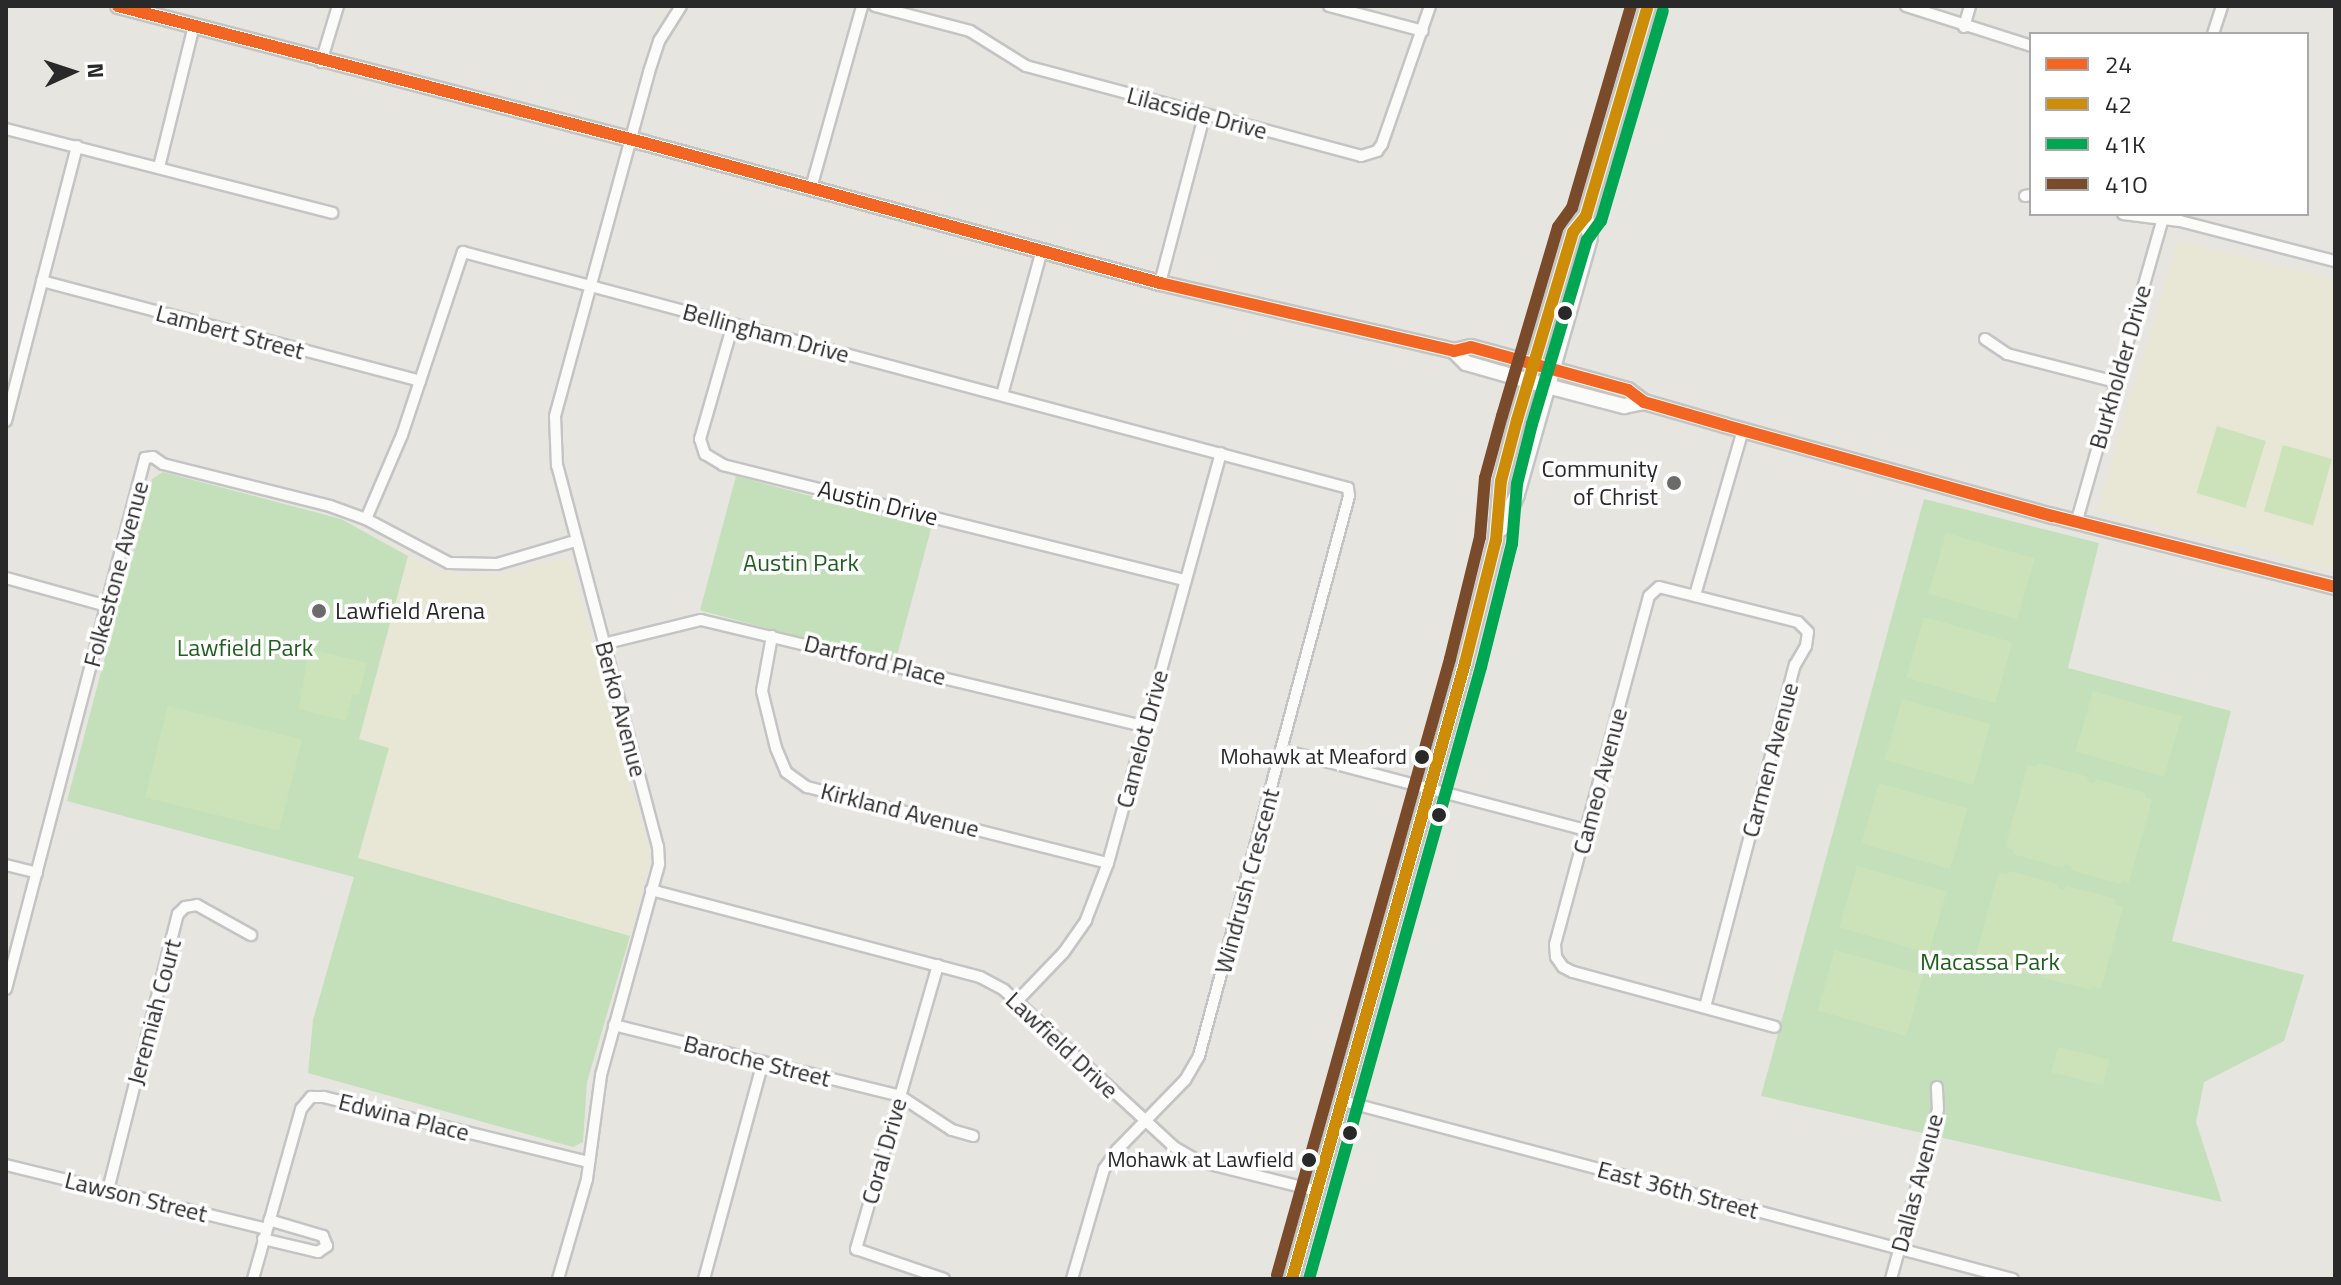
<!DOCTYPE html>
<html>
<head>
<meta charset="utf-8">
<style>
  body { margin:0 }
  #map { position:relative; width:2341px; height:1285px; overflow:hidden; background:#e6e5e0; font-family:"Titillium Web",sans-serif }
  div>[style] { position:absolute }
  [style*='--x'] { left:calc(var(--x)*1px); top:calc(var(--y)*1px); width:calc(var(--w)*1px); rotate:calc(var(--a)*1deg) }
  .education>* { inset:0; background:#e8e6d5 }
  .green>* { inset:0; background:#c3e0bb; transform-origin:0 0 }
  .pitch>* { inset:0; background:#cce3b9; transform-origin:0 0 }
  .roads { filter:drop-shadow(2px 0 #c4c4c4) drop-shadow(-2px 0 #c4c4c4) drop-shadow(0 2px #c4c4c4) drop-shadow(0 -2px #c4c4c4) }
  .minor>* { height:10px; margin:-5px; padding:0 5px; transform-origin:5px; border-radius:5px; background:#fbfbfa }
  .secondary>* { height:14px; margin:-7px; padding:0 7px; transform-origin:7px; border-radius:7px; background:#fbfbfa }
  .bus-1>* { height:12px; margin:-6px; padding:0 6px; transform-origin:6px; border-radius:6px; background:#f26522 }
  .bus-2>* { height:12px; margin:-6px; padding:0 6px; transform-origin:6px; border-radius:6px; background:#ce8d08 }
  .bus-3>* { height:12px; margin:-6px; padding:0 6px; transform-origin:6px; border-radius:6px; background:#00a651 }
  .bus-4>* { height:12px; margin:-6px; padding:0 6px; transform-origin:6px; border-radius:6px; background:#7a4b2a }
  .dots>* { width:22px; height:22px; translate:-50% -50%; box-sizing:border-box; border:4px solid #fff; border-radius:50% }
  span { translate:-50% -50%; white-space:nowrap; text-align:center; line-height:1.15; -webkit-text-stroke:7px #fff; paint-order:stroke }
  .bus-label { font-size:22px; color:#292929 }
  .right { translate:-100% -50%; text-align:right }
  .street-label { font-size:24px; color:#292929 }
  .poi-label { font-size:24px; color:#292929 }
  .left { translate:0 -50%; text-align:left }
  .park-label { font-size:24px; color:#215f20 }
  .frame { position:absolute; inset:0; border:8px solid #292929; pointer-events:none }
  .legend { position:absolute; left:2029px; top:32px; width:280px; height:184px; box-sizing:border-box; background:#fff; border:2px solid #a9a9a9; margin:0; padding:10px 14px; list-style:none; font-size:24px; color:#292929 }
  .legend li { display:flex; align-items:center; gap:16px; height:40px }
  .legend b { width:40px; border:2px solid #a9a9a9 }
  .north { position:absolute; left:32px; top:32px; width:80px; height:80px; -webkit-text-stroke:6px #fff; paint-order:stroke; rotate:87deg; font-size:22px; font-weight:700; line-height:32px; text-align:center; color:#292929 }
  .north::after { content:''; display:block; margin:auto; width:28px; height:36px; background:#292929; clip-path:polygon(50% 0,100% 100%,50% 72%,0 100%) }
</style>
</head>
<body>
<div id="map">
  <div class="education">
    <div style="clip-path:polygon(2178px 240px,2335px 281px,2335px 570px,2097px 511px)"></div>
    <div style="clip-path:polygon(408px 556px,426px 566px,463px 576px,502px 574px,561px 559px,571px 563px,651px 857px,630px 936px,358px 858px,389px 748px,359px 739px)"></div>
  </div>
  <div class="green">
    <div style="clip-path:polygon(163px 472px,341px 519px,408px 556px,359px 739px,389px 748px,358px 858px,630px 936px,587px 1082px,583px 1142px,573px 1147px,308px 1073px,313px 1020px,354px 877px,67px 801px,152px 479px)"></div>
    <div style="left:736px;top:476px;width:202px;height:139px;rotate:15deg"></div>
    <div style="clip-path:polygon(1924px 499px,2099px 543px,2068px 668px,2231px 711px,2172px 941px,2304px 975px,2284px 1041px,2204px 1082px,2196px 1122px,2222px 1202px,1761px 1096px)"></div>
  </div>
  <div class="pitch">
    <div style="left:2217px;top:426px;width:51px;height:70px;rotate:17deg"></div>
    <div style="left:2283px;top:445px;width:51px;height:69px;rotate:16deg"></div>
    <div style="left:1946px;top:533px;width:92px;height:63px;rotate:16deg"></div>
    <div style="left:1924px;top:617px;width:92px;height:63px;rotate:16deg"></div>
    <div style="clip-path:polygon(309px 649px,367px 663px,359px 695px,352px 694px,346px 721px,299px 709px)"></div>
    <div style="left:2093px;top:691px;width:92px;height:63px;rotate:16deg"></div>
    <div style="left:1902px;top:699px;width:92px;height:63px;rotate:16deg"></div>
    <div style="left:168px;top:706px;width:138px;height:94px;rotate:14deg"></div>
    <div style="clip-path:polygon(2038px 763px,2088px 777px,2087px 781px,2094px 783px,2096px 779px,2145px 793px,2145px 797px,2152px 800px,2129px 882px,2122px 880px,2121px 884px,2071px 870px,2072px 866px,2065px 864px,2063px 868px,2013px 854px,2014px 850px,2005px 847px,2028px 765px,2036px 767px)"></div>
    <div style="left:1879px;top:783px;width:92px;height:63px;rotate:16deg"></div>
    <div style="left:1857px;top:866px;width:93px;height:64px;rotate:16deg"></div>
    <div style="clip-path:polygon(2009px 871px,2058px 884px,2058px 888px,2064px 890px,2066px 886px,2116px 899px,2115px 904px,2123px 907px,2101px 989px,2092px 987px,2091px 990px,2041px 977px,2042px 973px,2036px 971px,2034px 975px,1984px 962px,1985px 957px,1976px 954px,1999px 872px,2007px 874px)"></div>
    <div style="left:1835px;top:950px;width:92px;height:63px;rotate:16deg"></div>
    <div style="left:2058px;top:1047px;width:53px;height:26px;rotate:14deg"></div>
  </div>
  <div class="roads">
    <div class="minor">
      <div style="--x:875;--y:6;--w:98;--a:14.7"></div>
      <div style="--x:970;--y:31;--w:66;--a:32"></div>
      <div style="--x:1026;--y:66;--w:347;--a:15"></div>
      <div style="--x:1361;--y:156;--w:17;--a:-17"></div>
      <div style="--x:1377;--y:151;--w:9;--a:-54"></div>
      <div style="--x:1382;--y:144;--w:146;--a:-70.8"></div>
      <div style="--x:1329;--y:6;--w:97;--a:14.9"></div>
      <div style="--x:1906;--y:6;--w:131;--a:17.7"></div>
      <div style="--x:1964;--y:27;--w:22;--a:-74"></div>
      <div style="--x:2213;--y:34;--w:29;--a:-72"></div>
      <div style="--x:321;--y:62;--w:59;--a:-73.1"></div>
      <div style="--x:6;--y:129;--w:337;--a:14.4"></div>
      <div style="--x:159;--y:167;--w:145;--a:-76.1"></div>
      <div style="--x:811;--y:188;--w:189;--a:-74.3"></div>
      <div style="--x:2025;--y:196;--w:6;--a:-9"></div>
      <div style="--x:2123;--y:214;--w:57;--a:7"></div>
      <div style="--x:2180;--y:221;--w:160;--a:14.5"></div>
      <div style="--x:42;--y:281;--w:391;--a:14.8"></div>
      <div style="--x:1160;--y:283;--w:173;--a:-75.2"></div>
      <div style="--x:733;--y:324;--w:120;--a:106"></div>
      <div style="--x:700;--y:439;--w:16;--a:72"></div>
      <div style="--x:705;--y:454;--w:21;--a:31"></div>
      <div style="--x:723;--y:465;--w:475;--a:14"></div>
      <div style="--x:1985;--y:339;--w:27;--a:34"></div>
      <div style="--x:2007;--y:354;--w:113;--a:14.4"></div>
      <div style="--x:1002;--y:395;--w:150;--a:-74.6"></div>
      <div style="--x:6;--y:421;--w:284;--a:-75.5"></div>
      <div style="--x:366;--y:519;--w:91;--a:-66.8"></div>
      <div style="--x:402;--y:435;--w:193;--a:-71.6"></div>
      <div style="--x:463;--y:252;--w:916;--a:14.93"></div>
      <div style="--x:1348;--y:488;--w:8;--a:83"></div>
      <div style="--x:1349;--y:496;--w:580;--a:105"></div>
      <div style="--x:1199;--y:1056;--w:28;--a:120"></div>
      <div style="--x:1185;--y:1080;--w:98;--a:134.2"></div>
      <div style="--x:1117;--y:1150;--w:23;--a:124"></div>
      <div style="--x:1104;--y:1169;--w:115;--a:106.2"></div>
      <div style="--x:2077;--y:520;--w:318;--a:-74.1"></div>
      <div style="--x:6;--y:578;--w:105;--a:15.5"></div>
      <div style="--x:1695;--y:595;--w:172;--a:-73.8"></div>
      <div style="--x:772;--y:636;--w:56;--a:100.3"></div>
      <div style="--x:762;--y:691;--w:59;--a:76.2"></div>
      <div style="--x:776;--y:748;--w:26;--a:67"></div>
      <div style="--x:786;--y:772;--w:26;--a:36"></div>
      <div style="--x:807;--y:787;--w:310;--a:14.2"></div>
      <div style="--x:603;--y:644;--w:101;--a:-13.8"></div>
      <div style="--x:701;--y:620;--w:458;--a:13.5"></div>
      <div style="--x:1283;--y:750;--w:313;--a:14.8"></div>
      <div style="--x:6;--y:865;--w:32;--a:14"></div>
      <div style="--x:651;--y:890;--w:340;--a:14.8"></div>
      <div style="--x:980;--y:977;--w:27;--a:28"></div>
      <div style="--x:1004;--y:990;--w:231;--a:42.7"></div>
      <div style="--x:1174;--y:1147;--w:28;--a:30"></div>
      <div style="--x:1198;--y:1161;--w:123;--a:14.1"></div>
      <div style="--x:938;--y:965;--w:296;--a:106.1"></div>
      <div style="--x:856;--y:1249;--w:93;--a:18.8"></div>
      <div style="--x:6;--y:989;--w:549;--a:-75.33"></div>
      <div style="--x:145;--y:458;--w:8;--a:-7"></div>
      <div style="--x:153;--y:457;--w:12;--a:35"></div>
      <div style="--x:163;--y:464;--w:172;--a:14.1"></div>
      <div style="--x:330;--y:506;--w:38;--a:20"></div>
      <div style="--x:366;--y:519;--w:94;--a:27.9"></div>
      <div style="--x:449;--y:563;--w:48;--a:1.2"></div>
      <div style="--x:497;--y:564;--w:81;--a:-16.4"></div>
      <div style="--x:1017;--y:1001;--w:68;--a:-46.2"></div>
      <div style="--x:1064;--y:952;--w:39;--a:-55"></div>
      <div style="--x:1086;--y:920;--w:61;--a:-68.9"></div>
      <div style="--x:1108;--y:863;--w:425;--a:-74.6"></div>
      <div style="--x:1705;--y:1007;--w:354;--a:-75.3"></div>
      <div style="--x:1795;--y:665;--w:22;--a:-60"></div>
      <div style="--x:1806;--y:646;--w:14;--a:-82"></div>
      <div style="--x:1808;--y:632;--w:14;--a:-135"></div>
      <div style="--x:1798;--y:622;--w:143;--a:-165.9"></div>
      <div style="--x:1659;--y:587;--w:13;--a:138"></div>
      <div style="--x:1649;--y:596;--w:361;--a:105.1"></div>
      <div style="--x:1555;--y:945;--w:12;--a:85"></div>
      <div style="--x:1556;--y:957;--w:12;--a:55"></div>
      <div style="--x:1563;--y:967;--w:11;--a:27"></div>
      <div style="--x:1573;--y:972;--w:209;--a:15.2"></div>
      <div style="--x:614;--y:1025;--w:295;--a:13.9"></div>
      <div style="--x:900;--y:1096;--w:62;--a:33.2"></div>
      <div style="--x:952;--y:1130;--w:22;--a:16"></div>
      <div style="--x:1343;--y:1101;--w:693;--a:14.88"></div>
      <div style="--x:6;--y:1165;--w:268;--a:13.8"></div>
      <div style="--x:108;--y:1190;--w:285;--a:-75.8"></div>
      <div style="--x:178;--y:914;--w:10;--a:-45"></div>
      <div style="--x:185;--y:907;--w:12;--a:-9"></div>
      <div style="--x:197;--y:905;--w:62;--a:29.1"></div>
      <div style="--x:263;--y:1239;--w:57;--a:13.3"></div>
      <div style="--x:318;--y:1252;--w:11;--a:-34"></div>
      <div style="--x:327;--y:1246;--w:11;--a:-112"></div>
      <div style="--x:323;--y:1236;--w:56;--a:-163.5"></div>
      <div style="--x:253;--y:1279;--w:177;--a:-74.2"></div>
      <div style="--x:301;--y:1109;--w:16;--a:-50"></div>
      <div style="--x:311;--y:1097;--w:13;--a:0"></div>
      <div style="--x:324;--y:1097;--w:273;--a:13.8"></div>
      <div style="--x:558;--y:1279;--w:104;--a:-73.8"></div>
      <div style="--x:587;--y:1179;--w:105;--a:-82.3"></div>
      <div style="--x:601;--y:1075;--w:219;--a:-74.6"></div>
      <div style="--x:659;--y:864;--w:17;--a:-93"></div>
      <div style="--x:658;--y:847;--w:394;--a:-104.8"></div>
      <div style="--x:557;--y:466;--w:50;--a:-92.3"></div>
      <div style="--x:555;--y:416;--w:357;--a:-74.7"></div>
      <div style="--x:649;--y:72;--w:33;--a:-72"></div>
      <div style="--x:659;--y:41;--w:41;--a:-57.8"></div>
      <div style="--x:704;--y:1279;--w:225;--a:-74.8"></div>
      <div style="--x:1891;--y:1279;--w:176;--a:-74.5"></div>
      <div style="--x:1938;--y:1109;--w:22;--a:-93"></div>
    </div>
    <div class="secondary">
      <div style="--x:118;--y:6;--w:545;--a:14.57"></div>
      <div style="--x:645;--y:143;--w:534;--a:15.21"></div>
      <div style="--x:1160;--y:283;--w:302;--a:13"></div>
      <div style="--x:1454;--y:351;--w:17;--a:-13"></div>
      <div style="--x:1471;--y:347;--w:65;--a:15.1"></div>
      <div style="--x:1534;--y:364;--w:98;--a:15.5"></div>
      <div style="--x:1628;--y:390;--w:20;--a:37"></div>
      <div style="--x:1644;--y:402;--w:83;--a:16"></div>
      <div style="--x:1724;--y:425;--w:341;--a:15.5"></div>
      <div style="--x:2053;--y:516;--w:291;--a:14.1"></div>
      <div style="--x:1454;--y:351;--w:17;--a:45"></div>
      <div style="--x:1466;--y:363;--w:84;--a:15.9"></div>
      <div style="--x:1547;--y:386;--w:80;--a:14.6"></div>
      <div style="--x:1624;--y:406;--w:20;--a:-11"></div>
      <div style="--x:1501;--y:529;--w:38;--a:-65"></div>
      <div style="--x:1517;--y:494;--w:267;--a:-74.1"></div>
      <div style="--x:1590;--y:237;--w:21;--a:-101"></div>
      <div style="--x:1292;--y:1279;--w:640;--a:-74.31"></div>
      <div style="--x:1465;--y:663;--w:127;--a:-75.9"></div>
      <div style="--x:1496;--y:540;--w:59;--a:-85.2"></div>
      <div style="--x:1501;--y:481;--w:63;--a:-75.3"></div>
      <div style="--x:1517;--y:420;--w:196;--a:-73.4"></div>
      <div style="--x:1573;--y:232;--w:21;--a:-51"></div>
      <div style="--x:1586;--y:216;--w:219;--a:-73.6"></div>
    </div>
  </div>
  <div class="bus-1">
    <div style="--x:118;--y:6;--w:545;--a:14.57"></div>
    <div style="--x:645;--y:143;--w:534;--a:15.21"></div>
    <div style="--x:1160;--y:283;--w:302;--a:13"></div>
    <div style="--x:1454;--y:351;--w:17;--a:-13"></div>
    <div style="--x:1471;--y:347;--w:163;--a:15.3"></div>
    <div style="--x:1628;--y:390;--w:20;--a:37"></div>
    <div style="--x:1644;--y:402;--w:83;--a:16"></div>
    <div style="--x:1724;--y:425;--w:341;--a:15.5"></div>
    <div style="--x:2053;--y:516;--w:291;--a:14.1"></div>
  </div>
  <div class="bus-2">
    <div style="--x:1292;--y:1279;--w:640;--a:-74.31"></div>
    <div style="--x:1465;--y:663;--w:127;--a:-75.9"></div>
    <div style="--x:1496;--y:540;--w:59;--a:-85.2"></div>
    <div style="--x:1501;--y:481;--w:63;--a:-75.3"></div>
    <div style="--x:1517;--y:420;--w:196;--a:-73.4"></div>
    <div style="--x:1573;--y:232;--w:21;--a:-51"></div>
    <div style="--x:1586;--y:216;--w:219;--a:-73.6"></div>
  </div>
  <div class="bus-3">
    <div style="--x:1309;--y:1279;--w:636;--a:-74.3"></div>
    <div style="--x:1481;--y:667;--w:127;--a:-75.9"></div>
    <div style="--x:1512;--y:544;--w:60;--a:-85.2"></div>
    <div style="--x:1517;--y:484;--w:62;--a:-76"></div>
    <div style="--x:1532;--y:424;--w:192;--a:-73.4"></div>
    <div style="--x:1587;--y:240;--w:24;--a:-54"></div>
    <div style="--x:1601;--y:221;--w:219;--a:-73.6"></div>
  </div>
  <div class="bus-4">
    <div style="--x:1277;--y:1275;--w:640;--a:-74.31"></div>
    <div style="--x:1450;--y:659;--w:126;--a:-76.2"></div>
    <div style="--x:1480;--y:537;--w:59;--a:-85.2"></div>
    <div style="--x:1485;--y:478;--w:64;--a:-74.7"></div>
    <div style="--x:1502;--y:416;--w:197;--a:-73.5"></div>
    <div style="--x:1558;--y:227;--w:24;--a:-54"></div>
    <div style="--x:1572;--y:208;--w:210;--a:-73.7"></div>
  </div>
  <div class="dots">
    <div style="left:1565px;top:313px;background:#292929"></div>
    <div style="left:1674px;top:483px;background:#6b6b69"></div>
    <div style="left:319px;top:611px;background:#6b6b69"></div>
    <div style="left:1422px;top:757px;background:#292929"></div>
    <div style="left:1439px;top:815px;background:#292929"></div>
    <div style="left:1350px;top:1133px;background:#292929"></div>
    <div style="left:1309px;top:1160px;background:#292929"></div>
  </div>
  <div class="bus-label">
    <span class="right" style="left:1407px;top:757px">Mohawk at Meaford</span>
    <span class="right" style="left:1294px;top:1160px">Mohawk at Lawfield</span>
  </div>
  <div class="street-label">
    <span style="left:1197px;top:113px;rotate:15deg">Lilacside Drive</span>
    <span style="left:230px;top:332px;rotate:15deg">Lambert Street</span>
    <span style="left:766px;top:333px;rotate:15deg">Bellingham Drive</span>
    <span style="left:2120px;top:367px;rotate:-74deg">Burkholder Drive</span>
    <span style="left:878px;top:503px;rotate:14deg">Austin Drive</span>
    <span style="left:116px;top:574px;rotate:-75deg">Folkestone Avenue</span>
    <span style="left:875px;top:660px;rotate:14deg">Dartford Place</span>
    <span style="left:621px;top:709px;rotate:75deg">Berko Avenue</span>
    <span style="left:1142px;top:739px;rotate:-75deg">Camelot Drive</span>
    <span style="left:1770px;top:760px;rotate:-75deg">Carmen Avenue</span>
    <span style="left:1600px;top:781px;rotate:-75deg">Cameo Avenue</span>
    <span style="left:900px;top:810px;rotate:14deg">Kirkland Avenue</span>
    <span style="left:1247px;top:881px;rotate:-75deg">Windrush Crescent</span>
    <span style="left:154px;top:1012px;rotate:-75deg">Jeremiah Court</span>
    <span style="left:1062px;top:1045px;rotate:43deg">Lawfield Drive</span>
    <span style="left:757px;top:1061px;rotate:14deg">Baroche Street</span>
    <span style="left:404px;top:1117px;rotate:14deg">Edwina Place</span>
    <span style="left:884px;top:1151px;rotate:-74deg">Coral Drive</span>
    <span style="left:1917px;top:1183px;rotate:-75deg">Dallas Avenue</span>
    <span style="left:1678px;top:1190px;rotate:15deg">East 36th Street</span>
    <span style="left:136px;top:1197px;rotate:14deg">Lawson Street</span>
  </div>
  <div class="poi-label">
    <span class="right" style="left:1658px;top:483px">Community<br>of Christ</span>
    <span class="left" style="left:335px;top:611px">Lawfield Arena</span>
  </div>
  <div class="park-label">
    <span style="left:801px;top:563px">Austin Park</span>
    <span style="left:245px;top:648px">Lawfield Park</span>
    <span style="left:1990px;top:962px">Macassa Park</span>
  </div>
  <div class="frame"></div>
  <ul class="legend">
  <li><b style="height:10px;background:#f26522"></b>24</li>
  <li><b style="height:10px;background:#ce8d08"></b>42</li>
  <li><b style="height:10px;background:#00a651"></b>41K</li>
  <li><b style="height:10px;background:#7a4b2a"></b>41O</li>
  </ul>
  <div class="north">N</div>
</div>
</body>
</html>
